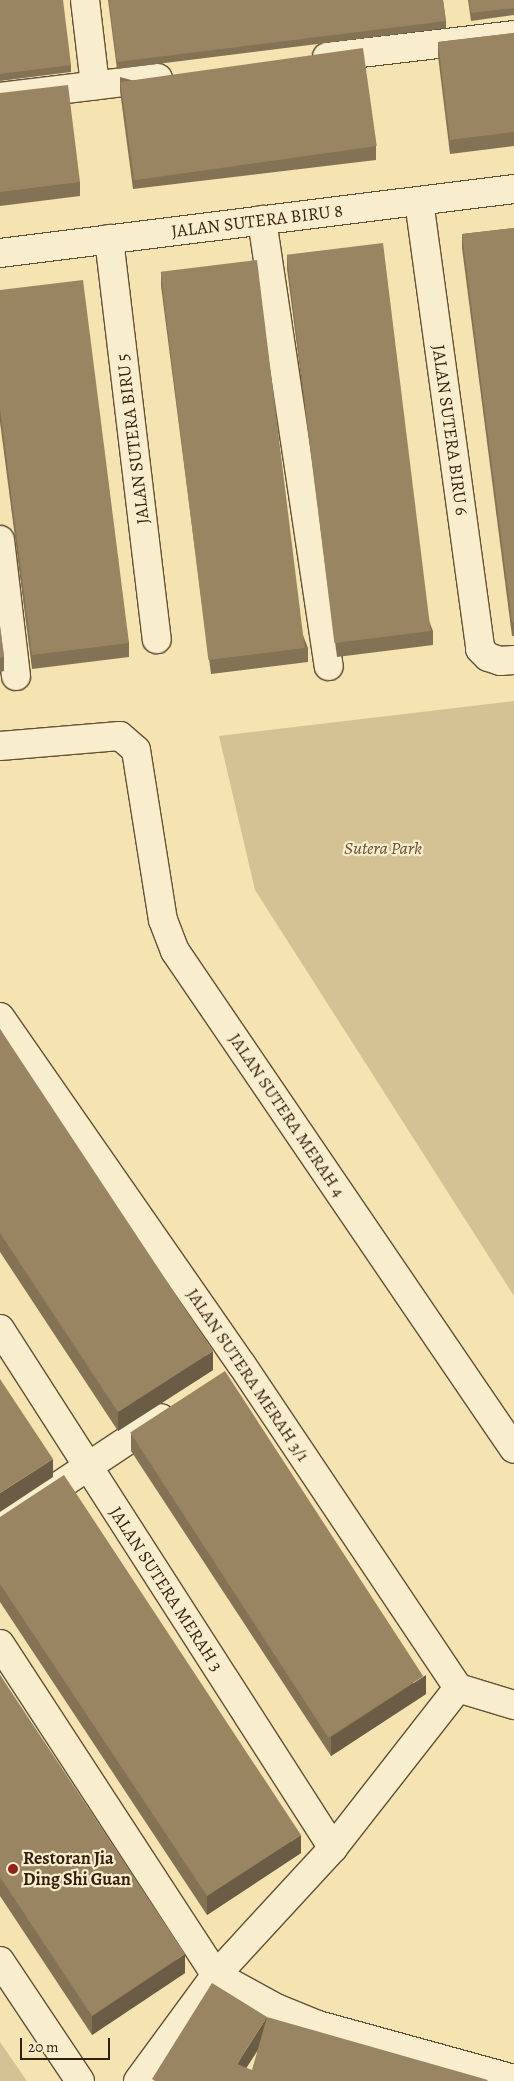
<!DOCTYPE html>
<html>
<head>
<meta charset="utf-8">
<style>
  body { margin:0 }
  #map { position:relative; width:514px; height:2081px; overflow:hidden; background:#f5e4b1; font-family:Alegreya,serif }
  div>[style] { position:absolute }
  [style*='--x'] { left:calc(var(--x)*1px); top:calc(var(--y)*1px); width:calc(var(--w)*1px); rotate:calc(var(--a)*1deg) }
  .green>* { inset:0; background:#d4c295 }
  .roads { filter:drop-shadow(1px 0 #655036) drop-shadow(-1px 0 #655036) drop-shadow(0 1px #655036) drop-shadow(0 -1px #655036) }
  .minor>* { height:28px; margin:-14px; padding:0 14px; transform-origin:14px; border-radius:14px; background:#f8edcc }
  .wall>* { inset:0; background:#847254 }
  .shaded-wall>* { inset:0; background:#6b5d45 }
  .building>* { inset:0; background:#998562; transform-origin:0 0 }
  .dots>* { width:14px; height:14px; translate:-50% -50%; box-sizing:border-box; border:2px solid #f8edcc; border-radius:50% }
  span { translate:-50% -50%; white-space:nowrap; text-align:center; line-height:1.15; -webkit-text-stroke:4.5px #f8edcc; paint-order:stroke }
  .street-label { font-size:18px; color:#351e0d }
  .park-label { font-size:18px; color:#654f36; font-style:italic }
  .poi-label { font-size:18px; color:#351e0d; font-weight:700 }
  .left { translate:0 -50%; text-align:left }
  .scale { position:absolute; left:20px; top:2038px; width:90px; height:22px; box-sizing:border-box; border:2px solid #351e0d; border-top:0; padding-left:6px; font-size:15px; line-height:18px; white-space:nowrap; color:#351e0d; -webkit-text-stroke:4px #f8edcc; paint-order:stroke }
</style>
</head>
<body>
<div id="map">
  <div class="green">
    <div style="clip-path:polygon(514px 701px,514px 1296px,255px 890px,219px 736px)"></div>
    <div style="clip-path:polygon(0 2042px,27px 2081px,0 2081px)"></div>
  </div>
  <div class="roads">
    <div class="minor">
      <div style="--x:85;--y:0;--w:86;--a:83.3"></div>
      <div style="--x:327;--y:57;--w:188;--a:-6.7"></div>
      <div style="--x:0;--y:97;--w:159;--a:-6.9"></div>
      <div style="--x:419;--y:201;--w:452;--a:82.2"></div>
      <div style="--x:480;--y:649;--w:11;--a:45"></div>
      <div style="--x:488;--y:657;--w:13;--a:18"></div>
      <div style="--x:500;--y:661;--w:14;--a:-4"></div>
      <div style="--x:262;--y:220;--w:451;--a:81.5"></div>
      <div style="--x:109;--y:239;--w:403;--a:83.2"></div>
      <div style="--x:0;--y:253;--w:518;--a:-7.1"></div>
      <div style="--x:0;--y:540;--w:137;--a:83.3"></div>
      <div style="--x:0;--y:746;--w:120;--a:-4.8"></div>
      <div style="--x:120;--y:736;--w:21;--a:41"></div>
      <div style="--x:136;--y:750;--w:172;--a:81"></div>
      <div style="--x:163;--y:920;--w:33;--a:69"></div>
      <div style="--x:175;--y:951;--w:602;--a:55.76"></div>
      <div style="--x:0;--y:1017;--w:424;--a:55.2"></div>
      <div style="--x:242;--y:1365;--w:389;--a:56.2"></div>
      <div style="--x:458;--y:1688;--w:59;--a:16.9"></div>
      <div style="--x:0;--y:1329;--w:617;--a:57.32"></div>
      <div style="--x:0;--y:1525;--w:193;--a:-33.6"></div>
      <div style="--x:0;--y:1644;--w:395;--a:56.9"></div>
      <div style="--x:216;--y:1975;--w:68;--a:28.8"></div>
      <div style="--x:276;--y:2008;--w:45;--a:22"></div>
      <div style="--x:318;--y:2025;--w:203;--a:15.4"></div>
      <div style="--x:0;--y:1961;--w:144;--a:56.3"></div>
      <div style="--x:138;--y:2081;--w:132;--a:-53.7"></div>
      <div style="--x:216;--y:1975;--w:173;--a:-47.3"></div>
      <div style="--x:333;--y:1848;--w:203;--a:-52"></div>
    </div>
  </div>
  <div class="wall">
    <div style="clip-path:polygon(0 0,71px 65px,71px 72px,0 81px)"></div>
    <div style="clip-path:polygon(108px 0,443px 0,446px 21px,446px 28px,117px 69px)"></div>
    <div style="clip-path:polygon(468px 0,514px 0,514px 15px,471px 21px)"></div>
    <div style="clip-path:polygon(514px 33px,514px 146px,450px 154px,438px 56px,438px 42px)"></div>
    <div style="clip-path:polygon(120px 77px,376px 146px,376px 160px,133px 189px,120px 91px)"></div>
    <div style="clip-path:polygon(0 93px,80px 182px,80px 196px,0 206px)"></div>
    <div style="clip-path:polygon(514px 228px,514px 636px,512px 636px,462px 248px,462px 234px)"></div>
    <div style="clip-path:polygon(287px 255px,433px 631px,433px 645px,337px 657px,287px 269px)"></div>
    <div style="clip-path:polygon(161px 272px,308px 648px,308px 662px,211px 674px,161px 286px)"></div>
    <div style="clip-path:polygon(0 290px,129px 643px,129px 657px,32px 669px,0 422px)"></div>
    <div style="clip-path:polygon(0 626px,4px 657px,4px 671px,0 672px)"></div>
    <div style="clip-path:polygon(0 1029px,213px 1370px,118px 1431px,0 1252px)"></div>
    <div style="clip-path:polygon(131px 1433px,426px 1694px,331px 1756px,131px 1451px)"></div>
    <div style="clip-path:polygon(0 1517px,301px 1853px,207px 1915px,0 1602px)"></div>
    <div style="clip-path:polygon(0 1675px,185px 1973px,92px 2035px,0 1896px)"></div>
  </div>
  <div class="shaded-wall">
    <div style="clip-path:polygon(213px 1351px,213px 1370px,118px 1431px,118px 1412px)"></div>
    <div style="clip-path:polygon(53px 1459px,53px 1477px,0 1512px,0 1493px)"></div>
    <div style="clip-path:polygon(426px 1675px,426px 1694px,331px 1756px,331px 1737px)"></div>
    <div style="clip-path:polygon(301px 1835px,301px 1853px,207px 1915px,207px 1896px)"></div>
    <div style="clip-path:polygon(185px 1954px,185px 1973px,92px 2035px,92px 2016px)"></div>
    <div style="clip-path:polygon(267px 2017px,267px 2036px,238px 2081px,237px 2064px)"></div>
  </div>
  <div class="building">
    <div style="clip-path:polygon(0 0,63px 0,71px 65px,0 74px)"></div>
    <div style="clip-path:polygon(109px 0,443px 0,446px 21px,117px 62px)"></div>
    <div style="clip-path:polygon(469px 0,514px 0,514px 8px,471px 13px)"></div>
    <div style="clip-path:polygon(514px 33px,514px 132px,450px 140px,438px 42px)"></div>
    <div style="left:363px;top:48px;width:99px;height:245px;rotate:82deg"></div>
    <div style="clip-path:polygon(68px 85px,80px 182px,0 192px,0 93px)"></div>
    <div style="clip-path:polygon(514px 228px,514px 622px,512px 622px,462px 234px)"></div>
    <div style="left:383px;top:243px;width:391px;height:97px;rotate:83deg"></div>
    <div style="left:257px;top:260px;width:391px;height:97px;rotate:83deg"></div>
    <div style="clip-path:polygon(83px 280px,129px 643px,32px 655px,0 408px,0 290px)"></div>
    <div style="clip-path:polygon(0 626px,4px 657px,0 658px)"></div>
    <div style="clip-path:polygon(0 1029px,213px 1351px,118px 1412px,0 1233px)"></div>
    <div style="left:225px;top:1371px;width:364px;height:113px;rotate:57deg"></div>
    <div style="clip-path:polygon(0 1379px,53px 1459px,0 1493px)"></div>
    <div style="clip-path:polygon(64px 1475px,301px 1835px,207px 1896px,0 1584px,0 1517px)"></div>
    <div style="clip-path:polygon(0 1675px,185px 1954px,92px 2016px,0 1877px)"></div>
    <div style="clip-path:polygon(212px 1983px,267px 2017px,237px 2064px,252px 2070px,267px 2017px,488px 2080px,487px 2081px,155px 2081px,152px 2079px)"></div>
  </div>
  <div class="dots">
    <div style="left:13px;top:1869px;background:#8f2418"></div>
  </div>
  <div class="street-label">
    <span style="left:257px;top:221px;rotate:-7deg">JALAN SUTERA BIRU 8</span>
    <span style="left:450px;top:430px;rotate:82deg">JALAN SUTERA BIRU 6</span>
    <span style="left:133px;top:439px;rotate:-97deg">JALAN SUTERA BIRU 5</span>
    <span style="left:287px;top:1115px;rotate:56deg">JALAN SUTERA MERAH 4</span>
    <span style="left:248px;top:1375px;rotate:56deg">JALAN SUTERA MERAH 3/1</span>
    <span style="left:166px;top:1589px;rotate:57deg">JALAN SUTERA MERAH 3</span>
  </div>
  <div class="park-label">
    <span style="left:383px;top:848px">Sutera Park</span>
  </div>
  <div class="poi-label">
    <span class="left" style="left:23px;top:1869px">Restoran Jia<br>Ding Shi Guan</span>
  </div>
  <div class="scale">20 m</div>
</div>
</body>
</html>
